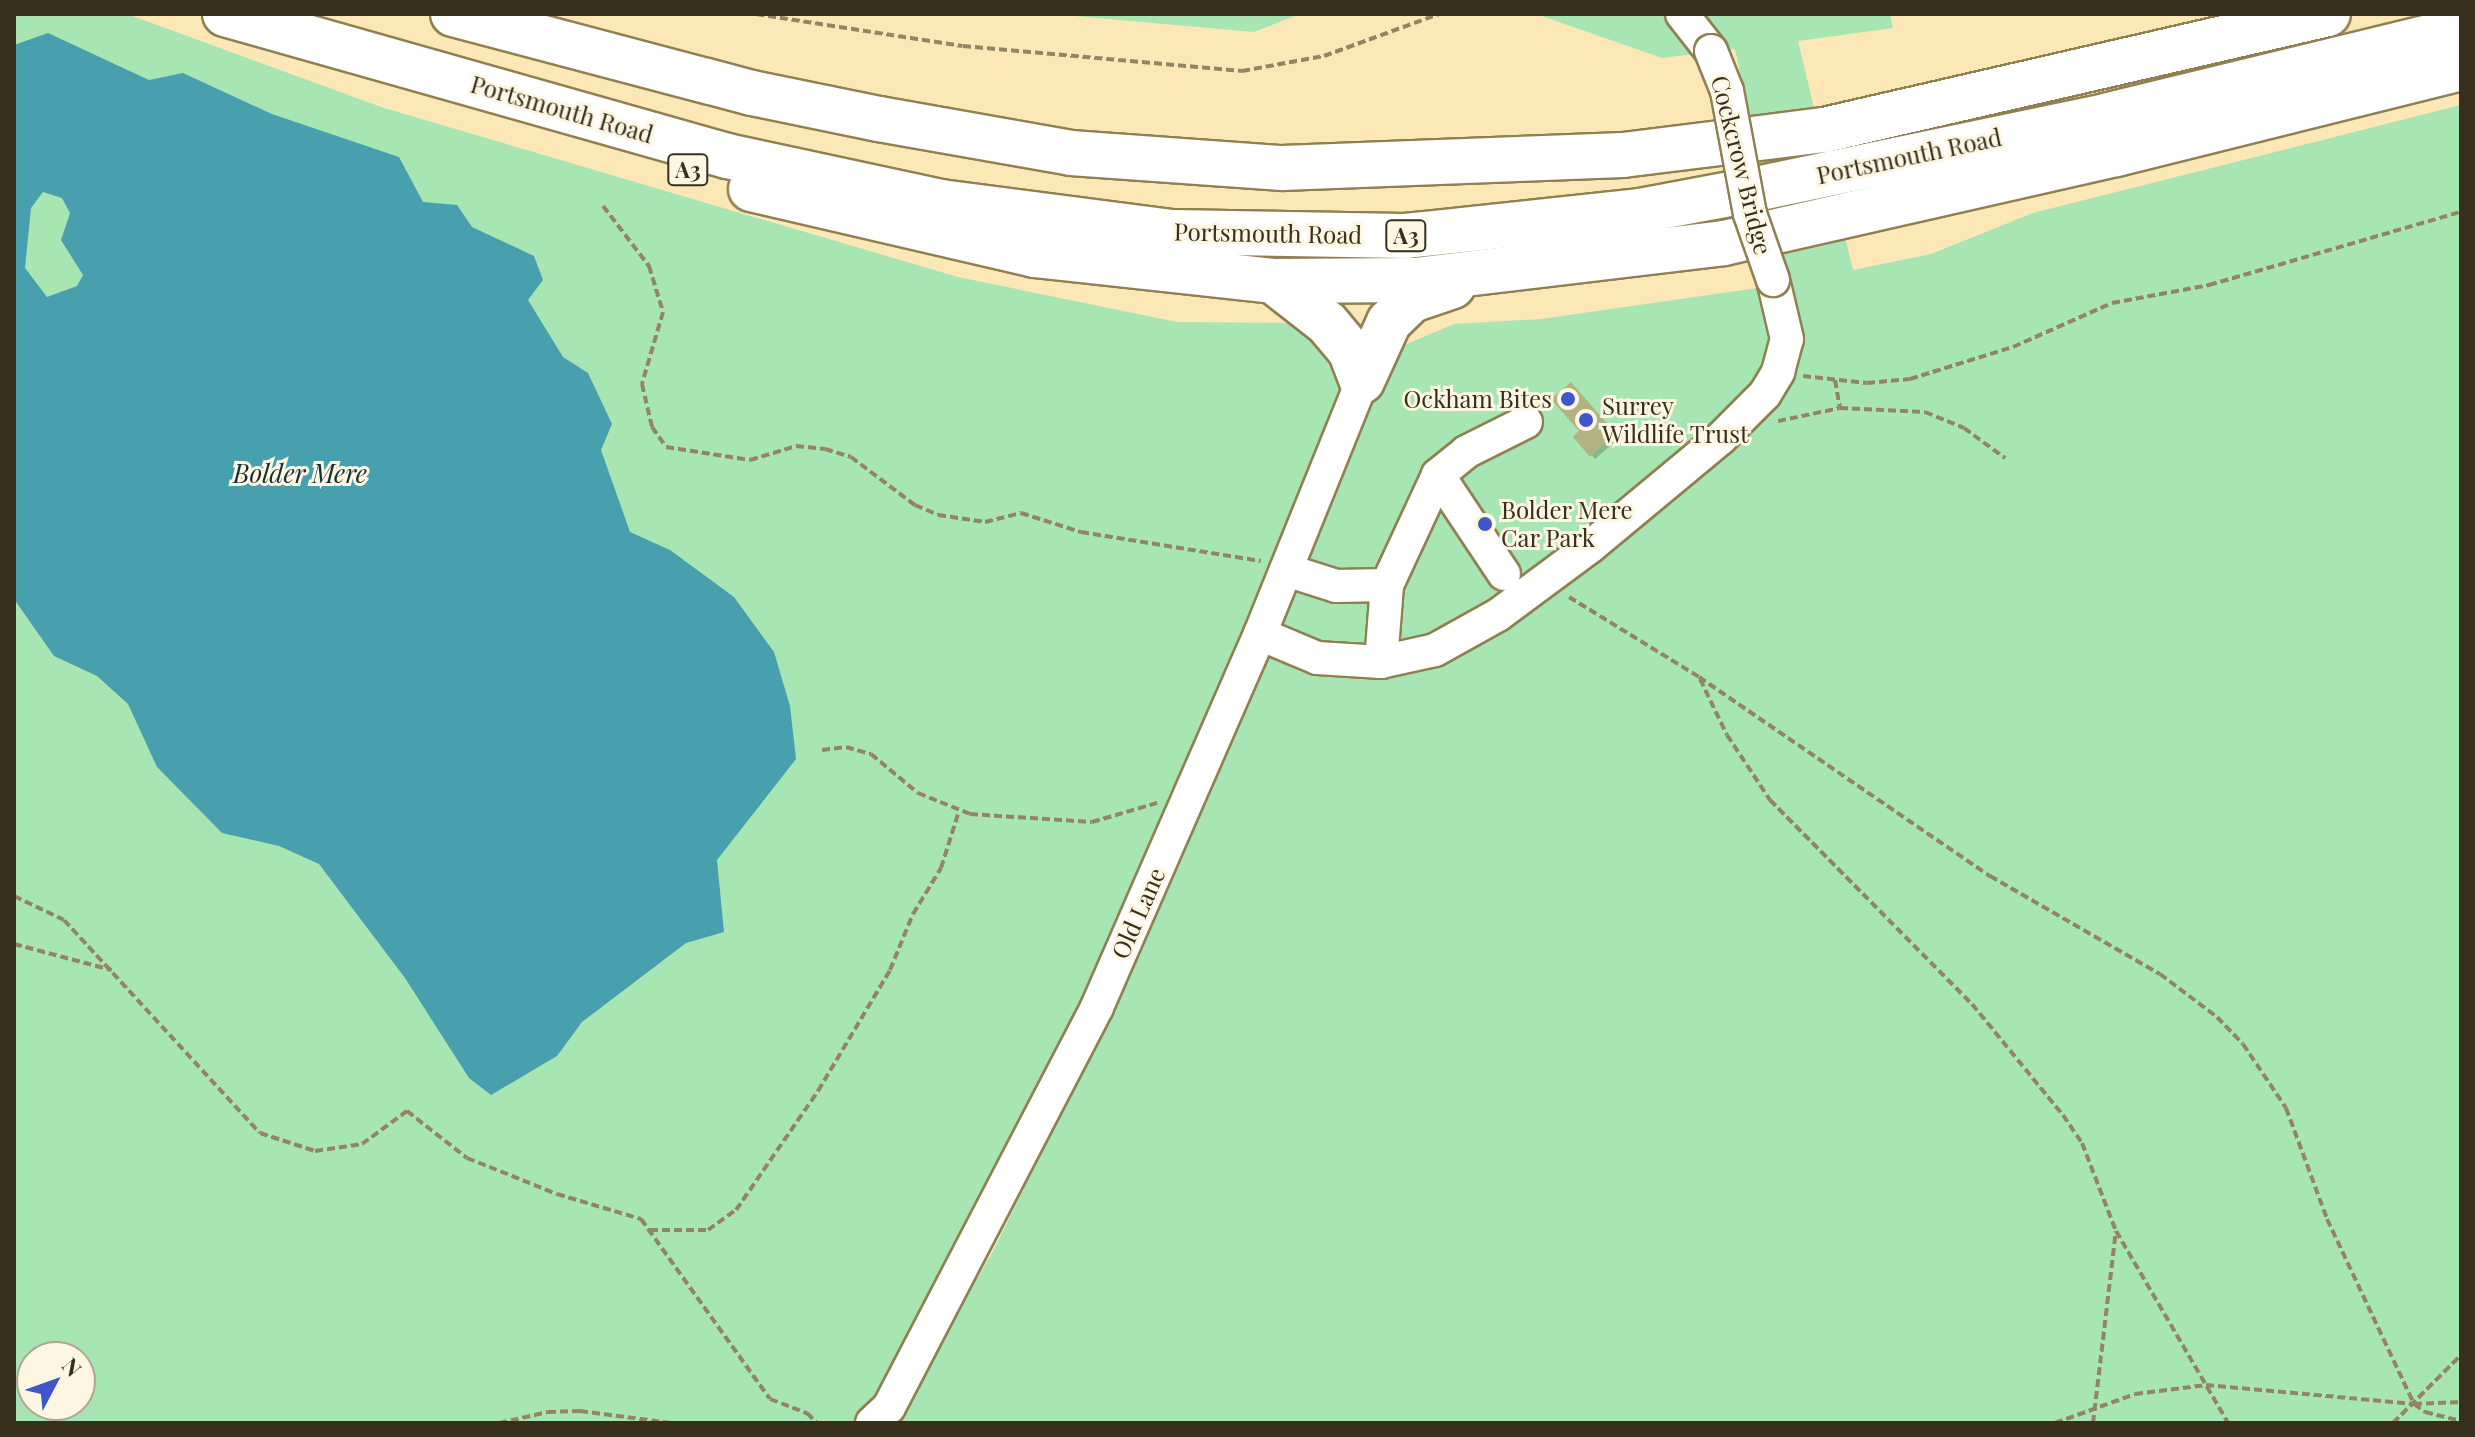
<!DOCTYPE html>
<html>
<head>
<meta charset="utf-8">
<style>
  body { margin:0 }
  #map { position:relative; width:2475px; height:1437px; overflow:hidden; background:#fbe8b6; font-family:"Playfair Display",serif }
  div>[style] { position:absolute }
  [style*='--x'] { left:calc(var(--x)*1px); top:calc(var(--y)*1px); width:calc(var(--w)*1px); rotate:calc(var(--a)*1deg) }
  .green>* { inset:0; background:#a7e5b3 }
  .water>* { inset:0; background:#48a0af }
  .shadow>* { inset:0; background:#0003 }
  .building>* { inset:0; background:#b1b382 }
  .path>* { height:4px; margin-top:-2px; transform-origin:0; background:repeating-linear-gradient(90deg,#938564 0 8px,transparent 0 12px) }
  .roads { filter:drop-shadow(2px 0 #907f50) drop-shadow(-2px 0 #907f50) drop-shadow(0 2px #907f50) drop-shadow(0 -2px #907f50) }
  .minor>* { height:32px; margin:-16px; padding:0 16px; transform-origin:16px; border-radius:16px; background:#fff }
  .highway>* { height:44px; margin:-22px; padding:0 22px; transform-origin:22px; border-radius:22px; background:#fff }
  .bridges { filter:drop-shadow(2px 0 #907f50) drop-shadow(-2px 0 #907f50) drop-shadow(0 2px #907f50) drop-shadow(0 -2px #907f50) }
  .minor-bridge>* { height:32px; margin:-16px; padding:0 16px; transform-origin:16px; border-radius:16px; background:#fff }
  .dots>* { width:22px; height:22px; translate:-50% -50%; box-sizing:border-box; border:4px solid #fdf6e2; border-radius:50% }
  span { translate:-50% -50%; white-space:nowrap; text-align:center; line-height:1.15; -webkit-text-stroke:6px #fdf6e2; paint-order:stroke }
  .shield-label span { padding:2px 6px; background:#fdf6e2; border:2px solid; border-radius:6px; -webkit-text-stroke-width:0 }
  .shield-label { font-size:22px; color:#372f1c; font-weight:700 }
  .street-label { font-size:24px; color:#372f1c }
  .poi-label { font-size:24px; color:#372f1c }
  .right { translate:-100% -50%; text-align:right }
  .left { translate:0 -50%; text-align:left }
  .water-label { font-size:26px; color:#122e33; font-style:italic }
  .frame { position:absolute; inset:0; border:16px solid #372f1c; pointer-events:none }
  .north { position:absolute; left:16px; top:1341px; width:80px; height:80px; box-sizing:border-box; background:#fdf6e2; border:2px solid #aea693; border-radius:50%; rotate:49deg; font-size:22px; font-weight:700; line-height:32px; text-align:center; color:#372f1c }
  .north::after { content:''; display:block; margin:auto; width:28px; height:36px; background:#4057ca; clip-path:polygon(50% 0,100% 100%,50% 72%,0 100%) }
</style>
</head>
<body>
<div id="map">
  <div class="green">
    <div style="clip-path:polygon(evenodd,14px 14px,127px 14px,384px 108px,958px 277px,1177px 322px,1302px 323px,1348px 384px,1101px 970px,934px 1302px,861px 1423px,14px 1423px,14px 14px,32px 1357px,80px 1357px,80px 1405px,32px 1405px,32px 1357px)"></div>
    <div style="clip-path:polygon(1052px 14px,1300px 14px,1254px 32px)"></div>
    <div style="clip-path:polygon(1536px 14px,1890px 14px,1893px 28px,1798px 41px,1853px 270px,1931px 254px,2033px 213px,2461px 105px,2461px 1423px,894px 1423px,992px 1253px,1128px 978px,1291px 598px,1373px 385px,1404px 345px,1454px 324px,1541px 319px,1786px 284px,1735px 49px,1662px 58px)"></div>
  </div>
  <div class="water">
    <div style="clip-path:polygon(evenodd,48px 33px,149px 80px,183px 73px,272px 114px,399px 157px,423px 202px,457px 205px,472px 227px,534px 256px,543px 280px,528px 300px,563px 357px,588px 373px,612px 424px,601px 450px,630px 532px,670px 550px,734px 597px,774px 652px,790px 706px,796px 759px,717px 860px,724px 932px,686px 943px,582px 1022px,557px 1056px,491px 1095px,469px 1078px,405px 978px,319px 864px,279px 846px,222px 833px,157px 767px,128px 704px,97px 676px,54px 656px,14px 599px,14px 45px,48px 33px,43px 192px,62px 198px,70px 213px,61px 240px,83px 275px,77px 286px,47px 297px,25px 268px,31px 208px,43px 192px)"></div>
  </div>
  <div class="shadow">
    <div style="clip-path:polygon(1579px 393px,1618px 439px,1595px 459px,1576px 437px,1582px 432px)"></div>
  </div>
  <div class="building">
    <div style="clip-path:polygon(1571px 382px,1616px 434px,1590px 457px,1573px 437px,1579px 431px,1551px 399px)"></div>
  </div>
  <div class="path">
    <div style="--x:756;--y:14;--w:209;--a:8.8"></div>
    <div style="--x:963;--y:46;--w:280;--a:5.1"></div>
    <div style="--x:1242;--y:71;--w:83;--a:-10.4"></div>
    <div style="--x:1324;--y:56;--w:122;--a:-20.1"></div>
    <div style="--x:603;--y:206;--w:76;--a:52.5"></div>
    <div style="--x:649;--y:266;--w:48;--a:73.1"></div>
    <div style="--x:663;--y:312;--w:75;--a:106.3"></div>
    <div style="--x:642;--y:384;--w:44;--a:76.9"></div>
    <div style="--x:652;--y:427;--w:24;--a:55"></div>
    <div style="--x:666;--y:447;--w:85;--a:8.8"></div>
    <div style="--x:750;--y:460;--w:48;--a:-16.9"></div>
    <div style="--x:796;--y:446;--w:29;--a:6"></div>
    <div style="--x:825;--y:449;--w:27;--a:17"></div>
    <div style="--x:851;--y:457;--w:80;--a:36.9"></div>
    <div style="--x:915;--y:505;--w:25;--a:23"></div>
    <div style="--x:938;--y:515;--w:48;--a:8.5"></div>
    <div style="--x:985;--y:522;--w:37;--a:-14"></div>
    <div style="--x:1021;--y:513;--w:63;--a:17.6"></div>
    <div style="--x:1081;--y:532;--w:182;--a:9.2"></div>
    <div style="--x:1803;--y:376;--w:64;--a:6.2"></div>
    <div style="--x:1867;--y:383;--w:43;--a:-5.3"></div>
    <div style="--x:1910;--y:379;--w:108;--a:-17.3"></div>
    <div style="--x:2013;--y:347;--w:108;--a:-24"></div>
    <div style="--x:2112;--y:303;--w:99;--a:-10.5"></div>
    <div style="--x:2209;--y:285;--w:262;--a:-16.2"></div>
    <div style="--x:1835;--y:380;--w:28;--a:80"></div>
    <div style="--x:1778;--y:421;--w:63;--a:-11.8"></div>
    <div style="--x:1840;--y:408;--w:85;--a:2.7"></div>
    <div style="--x:1925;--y:412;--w:42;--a:22.3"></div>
    <div style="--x:1964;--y:428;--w:51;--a:36.2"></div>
    <div style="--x:1569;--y:597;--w:153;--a:31.6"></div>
    <div style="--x:1699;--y:677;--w:353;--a:34.4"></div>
    <div style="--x:1990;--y:876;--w:196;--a:30"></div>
    <div style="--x:2160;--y:974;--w:71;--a:37"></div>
    <div style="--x:2217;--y:1017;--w:37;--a:46"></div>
    <div style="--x:2243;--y:1044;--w:77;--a:56.1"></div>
    <div style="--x:2286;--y:1108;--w:118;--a:69.7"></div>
    <div style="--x:2327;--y:1219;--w:204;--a:64.8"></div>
    <div style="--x:2414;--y:1404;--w:14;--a:36"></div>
    <div style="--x:2425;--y:1412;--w:37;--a:14"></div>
    <div style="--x:1700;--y:679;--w:62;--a:64.3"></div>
    <div style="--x:1727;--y:735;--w:78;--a:56.5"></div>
    <div style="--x:1770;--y:800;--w:287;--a:45.3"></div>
    <div style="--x:1972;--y:1004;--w:144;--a:50.7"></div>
    <div style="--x:2063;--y:1115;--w:34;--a:56"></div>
    <div style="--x:2082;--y:1143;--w:94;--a:68.9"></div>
    <div style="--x:2116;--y:1231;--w:222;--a:59.7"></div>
    <div style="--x:822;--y:750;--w:24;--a:-7"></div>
    <div style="--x:846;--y:747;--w:26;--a:16"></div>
    <div style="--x:871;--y:754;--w:61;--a:39.7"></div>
    <div style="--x:918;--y:793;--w:56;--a:22"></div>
    <div style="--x:970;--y:814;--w:122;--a:3.8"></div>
    <div style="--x:1092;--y:822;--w:68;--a:-16.3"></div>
    <div style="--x:14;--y:896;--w:55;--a:25.6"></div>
    <div style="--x:64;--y:920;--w:289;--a:47.4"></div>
    <div style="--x:260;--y:1133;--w:58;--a:18.1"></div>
    <div style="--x:315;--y:1151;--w:48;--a:-8.5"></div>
    <div style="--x:362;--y:1144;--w:56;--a:-36.3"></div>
    <div style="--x:407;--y:1111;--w:76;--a:38.1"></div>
    <div style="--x:467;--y:1158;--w:97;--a:21.8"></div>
    <div style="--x:557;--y:1194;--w:88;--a:16.6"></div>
    <div style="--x:641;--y:1219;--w:221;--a:54.4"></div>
    <div style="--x:770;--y:1399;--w:40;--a:21"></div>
    <div style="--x:807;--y:1413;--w:14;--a:45"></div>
    <div style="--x:14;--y:944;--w:101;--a:14.9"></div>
    <div style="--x:650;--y:1230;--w:58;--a:0"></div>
    <div style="--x:708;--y:1230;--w:34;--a:-36"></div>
    <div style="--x:736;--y:1210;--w:145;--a:-55.4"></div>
    <div style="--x:818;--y:1091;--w:141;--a:-59.2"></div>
    <div style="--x:890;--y:970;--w:61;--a:-67.7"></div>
    <div style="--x:913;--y:914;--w:54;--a:-58.7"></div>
    <div style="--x:941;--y:868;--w:60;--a:-72.5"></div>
    <div style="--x:499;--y:1423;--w:50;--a:-12.7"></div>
    <div style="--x:548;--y:1412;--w:32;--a:-2"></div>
    <div style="--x:580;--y:1411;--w:92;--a:7.5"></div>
    <div style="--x:2055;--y:1423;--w:85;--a:-19.9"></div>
    <div style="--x:2135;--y:1394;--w:72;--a:-7.2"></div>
    <div style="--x:2206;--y:1385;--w:209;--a:5.2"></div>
    <div style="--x:2414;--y:1404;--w:47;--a:-2.4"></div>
    <div style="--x:2093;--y:1423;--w:193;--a:-83.2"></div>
    <div style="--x:2393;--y:1423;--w:96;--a:-45"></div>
  </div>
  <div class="roads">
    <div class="minor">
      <div style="--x:1682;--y:14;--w:47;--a:51.9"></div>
      <div style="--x:1438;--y:475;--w:119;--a:56.3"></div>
      <div style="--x:1286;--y:570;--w:52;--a:17.7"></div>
      <div style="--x:1336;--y:586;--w:51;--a:-1.1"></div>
      <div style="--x:1260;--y:634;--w:62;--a:22.8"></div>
      <div style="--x:1317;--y:658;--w:64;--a:3.6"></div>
      <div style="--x:1381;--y:662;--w:55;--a:-12.5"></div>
      <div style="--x:1435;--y:650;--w:72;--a:-29.1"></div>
      <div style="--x:1498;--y:615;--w:116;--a:-36.6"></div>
      <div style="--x:1591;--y:546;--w:169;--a:-39.7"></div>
      <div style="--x:1721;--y:438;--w:62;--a:-45"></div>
      <div style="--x:1765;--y:394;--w:26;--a:-59"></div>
      <div style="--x:1778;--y:372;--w:34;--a:-75"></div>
      <div style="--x:1787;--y:339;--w:61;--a:-103.3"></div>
      <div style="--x:1381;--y:662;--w:77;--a:-85.5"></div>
      <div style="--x:1387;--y:585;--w:121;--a:-65.1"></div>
      <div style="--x:1438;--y:475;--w:36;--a:-39"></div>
      <div style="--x:1466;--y:452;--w:67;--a:-26.6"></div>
      <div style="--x:872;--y:1423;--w:23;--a:-43"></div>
      <div style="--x:889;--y:1407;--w:451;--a:-62.5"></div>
      <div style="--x:1097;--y:1007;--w:407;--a:-66.4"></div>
      <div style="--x:1260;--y:634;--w:273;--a:-68"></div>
    </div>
    <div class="highway">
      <div style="--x:225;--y:14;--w:522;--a:15.79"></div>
      <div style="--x:727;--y:156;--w:219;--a:12.1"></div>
      <div style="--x:941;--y:202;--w:233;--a:7.4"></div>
      <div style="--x:1172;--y:232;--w:233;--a:1"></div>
      <div style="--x:1405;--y:236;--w:235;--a:-6.1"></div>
      <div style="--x:1639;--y:211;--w:119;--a:-10.6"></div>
      <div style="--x:1756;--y:189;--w:361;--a:-11.8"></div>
      <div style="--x:2109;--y:115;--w:362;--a:-13.7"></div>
      <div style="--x:453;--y:14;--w:309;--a:14.8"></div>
      <div style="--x:752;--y:93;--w:130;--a:11.6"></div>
      <div style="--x:879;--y:119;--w:195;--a:10"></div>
      <div style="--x:1071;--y:153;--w:212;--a:4.1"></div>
      <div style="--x:1282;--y:168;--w:341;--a:-2.2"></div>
      <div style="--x:1623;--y:155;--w:203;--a:-7.1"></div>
      <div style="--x:1824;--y:130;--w:517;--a:-12.96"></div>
      <div style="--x:751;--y:189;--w:291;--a:13.1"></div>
      <div style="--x:1034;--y:255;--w:240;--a:6.2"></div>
      <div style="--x:1273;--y:281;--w:142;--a:-0.4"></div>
      <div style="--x:1415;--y:280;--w:311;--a:-6.8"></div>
      <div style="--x:1724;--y:243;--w:402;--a:-12.8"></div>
      <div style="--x:2116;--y:154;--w:356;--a:-14"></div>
      <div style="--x:1273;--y:281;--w:68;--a:37.9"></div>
      <div style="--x:1327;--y:323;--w:35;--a:50"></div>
      <div style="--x:1350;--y:350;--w:33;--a:69"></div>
      <div style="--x:1362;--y:381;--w:65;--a:-65.4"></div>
      <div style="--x:1389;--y:322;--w:32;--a:-44"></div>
      <div style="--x:1412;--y:300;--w:43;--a:-18.9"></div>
    </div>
  </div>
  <div class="bridges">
    <div class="minor-bridge">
      <div style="--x:1711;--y:51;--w:43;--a:68.2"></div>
      <div style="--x:1727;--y:91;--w:125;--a:79.4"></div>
      <div style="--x:1750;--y:214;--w:70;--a:70.8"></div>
    </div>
  </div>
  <div class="dots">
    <div style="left:1568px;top:399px;background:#4057ca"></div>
    <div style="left:1586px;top:420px;background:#4057ca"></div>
    <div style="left:1485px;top:524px;background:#4057ca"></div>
  </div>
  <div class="shield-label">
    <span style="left:688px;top:170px">A3</span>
    <span style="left:1406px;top:236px">A3</span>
  </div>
  <div class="street-label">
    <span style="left:562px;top:109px;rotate:16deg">Portsmouth Road</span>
    <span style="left:1909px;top:156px;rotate:-12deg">Portsmouth Road</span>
    <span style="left:1742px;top:165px;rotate:76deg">Cockcrow Bridge</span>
    <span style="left:1268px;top:233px;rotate:1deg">Portsmouth Road</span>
    <span style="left:1138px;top:913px;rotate:-66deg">Old Lane</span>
  </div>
  <div class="poi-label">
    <span class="right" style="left:1552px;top:399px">Ockham Bites</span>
    <span class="left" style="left:1602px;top:420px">Surrey<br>Wildlife Trust</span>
    <span class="left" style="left:1501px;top:524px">Bolder Mere<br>Car Park</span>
  </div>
  <div class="water-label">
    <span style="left:300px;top:473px">Bolder Mere</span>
  </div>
  <div class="frame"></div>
  <div class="north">N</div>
</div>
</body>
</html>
